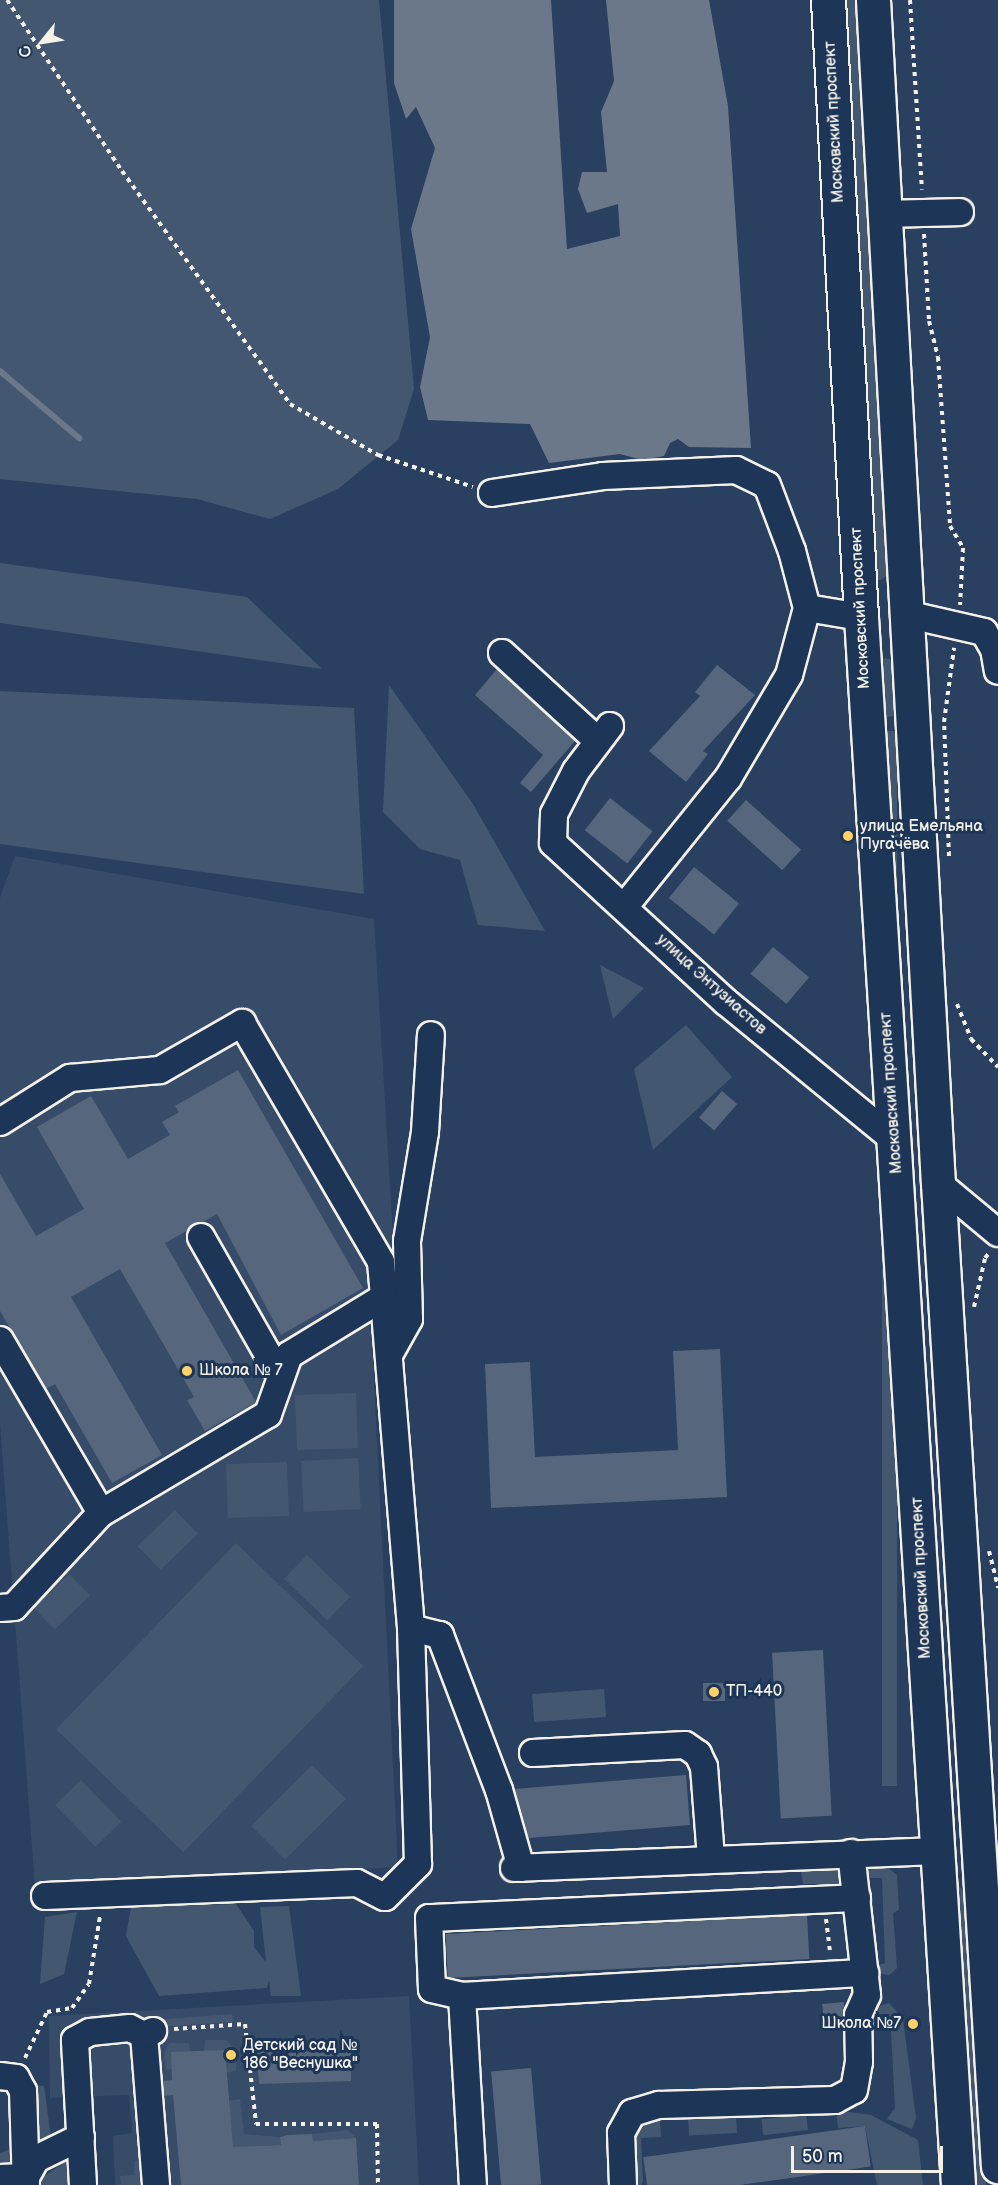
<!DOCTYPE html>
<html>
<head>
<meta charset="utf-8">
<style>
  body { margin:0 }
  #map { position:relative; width:998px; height:2185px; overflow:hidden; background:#2a4060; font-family:"Balsamiq Sans",sans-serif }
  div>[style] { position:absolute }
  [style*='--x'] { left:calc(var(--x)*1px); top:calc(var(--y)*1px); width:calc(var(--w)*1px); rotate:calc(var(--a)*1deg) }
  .built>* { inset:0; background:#374c69 }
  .green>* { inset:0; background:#445771; transform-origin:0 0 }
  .water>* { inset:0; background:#6a788a }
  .stream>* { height:6px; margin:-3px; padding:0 3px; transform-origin:3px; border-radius:3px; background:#6a788a }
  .building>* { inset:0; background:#56677d; transform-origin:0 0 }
  .path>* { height:4px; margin-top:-2px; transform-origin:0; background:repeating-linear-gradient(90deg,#f4f1e8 0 4.5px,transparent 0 9px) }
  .roads { filter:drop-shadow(2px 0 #f4f1e8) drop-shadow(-2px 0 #f4f1e8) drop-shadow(0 2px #f4f1e8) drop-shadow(0 -2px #f4f1e8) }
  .minor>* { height:26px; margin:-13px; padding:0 13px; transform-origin:13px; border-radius:13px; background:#1d3557 }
  .major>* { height:33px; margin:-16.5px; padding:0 16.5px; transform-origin:16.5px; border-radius:16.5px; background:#1d3557 }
  .dots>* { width:16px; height:16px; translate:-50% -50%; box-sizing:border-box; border:3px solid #1d3557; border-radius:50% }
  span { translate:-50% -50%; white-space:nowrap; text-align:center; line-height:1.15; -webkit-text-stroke:6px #1d3557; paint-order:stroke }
  .street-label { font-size:16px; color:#f4f1e8 }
  .poi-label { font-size:16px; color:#f4f1e8 }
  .left { translate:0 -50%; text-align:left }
  .right { translate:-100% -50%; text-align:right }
  .north { position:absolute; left:12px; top:12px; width:60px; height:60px; -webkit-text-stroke:4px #1d3557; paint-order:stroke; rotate:240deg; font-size:16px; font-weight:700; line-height:24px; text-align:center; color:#f4f1e8 }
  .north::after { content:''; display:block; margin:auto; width:21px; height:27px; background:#f4f1e8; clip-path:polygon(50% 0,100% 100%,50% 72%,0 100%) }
  .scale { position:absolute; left:791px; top:2146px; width:152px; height:27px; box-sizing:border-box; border:3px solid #f4f1e8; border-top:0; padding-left:8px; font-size:18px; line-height:21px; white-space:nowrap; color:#f4f1e8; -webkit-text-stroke:4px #1d3557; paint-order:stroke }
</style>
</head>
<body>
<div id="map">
  <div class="built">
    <div style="clip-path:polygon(15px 856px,374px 919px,398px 1319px,371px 1319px,398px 1867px,35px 1886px,0 1424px,0 898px)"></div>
    <div style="clip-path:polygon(409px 1996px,419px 2185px,115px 2185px,113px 2136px,132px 2133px,129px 2095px,50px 2098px,49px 2016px)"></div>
  </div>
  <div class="green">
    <div style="clip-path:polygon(0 0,379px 0,414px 389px,398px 440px,338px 489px,270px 519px,197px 499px,0 479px)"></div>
    <div style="clip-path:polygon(838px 0,858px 0,890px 573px,881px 580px,875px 580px)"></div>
    <div style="clip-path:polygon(0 563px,247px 597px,322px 669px,0 623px)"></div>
    <div style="clip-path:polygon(885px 658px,894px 661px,899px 716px,882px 717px,878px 664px)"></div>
    <div style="clip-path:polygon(389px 685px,473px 804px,545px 931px,478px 925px,460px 860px,420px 849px,383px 812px)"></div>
    <div style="clip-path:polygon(0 691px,354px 708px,364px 894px,0 844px)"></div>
    <div style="left:882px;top:731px;width:15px;height:1055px"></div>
    <div style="clip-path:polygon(600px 965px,644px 988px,613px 1019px)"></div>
    <div style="clip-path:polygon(686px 1025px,732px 1077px,653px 1150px,634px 1069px)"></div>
    <div style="left:356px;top:1393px;width:55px;height:61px;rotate:88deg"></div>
    <div style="left:358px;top:1458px;width:51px;height:57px;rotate:87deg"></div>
    <div style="left:287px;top:1462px;width:54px;height:61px;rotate:88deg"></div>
    <div style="left:175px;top:1510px;width:33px;height:52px;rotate:46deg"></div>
    <div style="left:236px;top:1543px;width:177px;height:259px;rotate:44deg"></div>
    <div style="left:307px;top:1555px;width:60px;height:33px;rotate:44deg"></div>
    <div style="left:69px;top:1574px;width:30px;height:49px;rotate:46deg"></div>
    <div style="left:604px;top:1689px;width:28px;height:72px;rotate:86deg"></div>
    <div style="left:312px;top:1765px;width:48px;height:86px;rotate:45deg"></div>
    <div style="left:81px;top:1780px;width:58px;height:36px;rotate:46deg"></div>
    <div style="clip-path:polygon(885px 1865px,897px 1875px,899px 1910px,893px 1913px,897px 1968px,889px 1975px,877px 1973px,875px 1966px,885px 1963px,882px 1878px,867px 1878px,869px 1870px)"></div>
    <div style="clip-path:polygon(838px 1869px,847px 1884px,803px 1884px,801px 1871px)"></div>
    <div style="clip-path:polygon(959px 1887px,968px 1893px,986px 2185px,971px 2185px,955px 1889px)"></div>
    <div style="clip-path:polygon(236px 1904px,254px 1931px,254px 1947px,266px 1962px,260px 1907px,289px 1906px,301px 1996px,271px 1996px,269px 1980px,267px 1988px,159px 1996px,126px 1936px,131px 1907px)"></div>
    <div style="clip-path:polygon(77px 1912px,64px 1974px,40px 1984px,45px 1917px)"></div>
    <div style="clip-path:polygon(889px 2003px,903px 2019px,916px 2118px,912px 2129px,887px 2119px,895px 2108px,891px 2030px,876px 2025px,876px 2007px)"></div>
    <div style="clip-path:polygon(232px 2014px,234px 2022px,153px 2027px,152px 2020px)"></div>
    <div style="clip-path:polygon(205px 2040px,226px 2040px,237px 2051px,236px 2071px,226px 2073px,225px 2050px,204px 2051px)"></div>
    <div style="clip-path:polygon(169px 2043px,189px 2043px,190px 2051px,172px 2069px,166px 2070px,164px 2055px)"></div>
    <div style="clip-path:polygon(33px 2085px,44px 2086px,51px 2138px,35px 2143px)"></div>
    <div style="clip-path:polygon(240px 2099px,244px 2134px,280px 2137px,281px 2145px,233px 2147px,228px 2101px)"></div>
    <div style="clip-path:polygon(836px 2110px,871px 2115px,918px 2140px,923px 2185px,877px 2185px,865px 2126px,838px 2128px)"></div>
    <div style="left:806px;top:2114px;width:16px;height:45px;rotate:83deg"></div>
    <div style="left:736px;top:2115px;width:18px;height:48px;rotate:87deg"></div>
    <div style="clip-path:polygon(639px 2120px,660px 2120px,661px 2137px,641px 2138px,643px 2181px,641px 2185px,632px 2185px,629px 2137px)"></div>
    <div style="clip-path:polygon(348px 2130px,356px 2138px,313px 2141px,312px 2134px)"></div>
    <div style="clip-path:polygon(13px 2148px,14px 2167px,0 2168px,0 2153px)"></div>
    <div style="clip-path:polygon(73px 2157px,74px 2185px,40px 2185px,40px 2179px)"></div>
    <div style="clip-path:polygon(145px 2159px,147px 2185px,121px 2185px,120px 2176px,134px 2175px,135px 2161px)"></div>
  </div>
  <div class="water">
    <div style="clip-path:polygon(394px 0,551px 0,567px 249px,620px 236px,618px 204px,587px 213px,578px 189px,582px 172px,607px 172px,601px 112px,614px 81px,606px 0,709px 0,728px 106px,751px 448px,689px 447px,678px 439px,670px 443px,664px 456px,642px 460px,620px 454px,549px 463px,530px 424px,428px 420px,420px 387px,430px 337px,411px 229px,435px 148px,416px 107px,406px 119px,394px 83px)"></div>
  </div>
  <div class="stream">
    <div style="--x:0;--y:371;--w:104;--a:40.3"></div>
  </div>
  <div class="building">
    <div style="clip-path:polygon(717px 665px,755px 695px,703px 751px,708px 754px,686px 782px,649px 751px,700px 696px,695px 692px)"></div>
    <div style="clip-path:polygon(497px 669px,575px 741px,531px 792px,520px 783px,543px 755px,475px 695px)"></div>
    <div style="left:610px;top:798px;width:54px;height:41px;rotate:38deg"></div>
    <div style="left:746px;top:800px;width:74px;height:28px;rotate:42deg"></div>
    <div style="left:694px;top:867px;width:58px;height:40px;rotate:39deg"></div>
    <div style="left:773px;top:947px;width:47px;height:35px;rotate:40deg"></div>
    <div style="clip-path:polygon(238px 1070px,363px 1288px,281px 1335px,217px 1214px,165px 1243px,256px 1402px,205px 1431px,187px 1400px,194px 1397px,120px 1269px,71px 1297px,162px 1455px,112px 1483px,55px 1384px,46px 1389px,0 1311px,0 1174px,36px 1236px,84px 1209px,37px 1127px,91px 1096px,128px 1159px,170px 1135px,162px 1122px,179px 1112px,175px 1106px)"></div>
    <div style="left:722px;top:1091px;width:20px;height:35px;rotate:41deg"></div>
    <div style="clip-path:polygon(720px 1349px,727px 1497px,491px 1508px,485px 1364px,530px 1362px,535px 1457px,678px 1450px,673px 1351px)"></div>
    <div style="left:823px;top:1650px;width:166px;height:51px;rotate:87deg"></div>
    <div style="left:703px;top:1683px;width:22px;height:18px"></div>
    <div style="clip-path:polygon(686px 1775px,690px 1825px,568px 1835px,528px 1838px,514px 1789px)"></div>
    <div style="left:807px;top:1915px;width:44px;height:362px;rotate:87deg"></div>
    <div style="clip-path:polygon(844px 2002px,843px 2019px,824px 2020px,822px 2004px)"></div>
    <div style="clip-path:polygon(351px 2048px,351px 2081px,259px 2084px,257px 2051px,274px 2050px,274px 2054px)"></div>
    <div style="clip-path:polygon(225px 2050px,233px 2147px,281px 2145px,280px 2137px,288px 2135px,312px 2134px,313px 2141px,356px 2138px,359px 2185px,181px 2185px,173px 2095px,164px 2096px,163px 2081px,172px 2080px,171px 2052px)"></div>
    <div style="left:531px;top:2068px;width:117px;height:40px;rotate:85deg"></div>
    <div style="left:865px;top:2126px;width:41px;height:224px;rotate:82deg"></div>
  </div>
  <div class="path">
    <div style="--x:7;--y:0;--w:206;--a:56.1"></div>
    <div style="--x:122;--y:171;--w:287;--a:54.2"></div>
    <div style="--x:290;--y:404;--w:102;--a:30.1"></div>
    <div style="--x:378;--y:455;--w:100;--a:18.6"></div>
    <div style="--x:910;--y:0;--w:190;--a:86.4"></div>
    <div style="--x:924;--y:234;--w:87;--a:86.7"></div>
    <div style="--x:929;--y:321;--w:37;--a:76"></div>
    <div style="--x:938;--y:357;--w:169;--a:85.9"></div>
    <div style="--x:950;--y:526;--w:26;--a:59"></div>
    <div style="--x:963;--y:548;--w:57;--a:93"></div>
    <div style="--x:949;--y:856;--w:134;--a:-92.1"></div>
    <div style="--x:944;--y:722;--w:75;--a:-82.3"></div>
    <div style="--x:957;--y:1004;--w:38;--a:68"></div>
    <div style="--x:971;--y:1039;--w:39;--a:46"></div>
    <div style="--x:974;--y:1307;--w:50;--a:-77.3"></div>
    <div style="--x:985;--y:1258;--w:8;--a:-50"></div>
    <div style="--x:989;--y:1551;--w:38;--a:76"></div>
    <div style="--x:826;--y:1919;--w:35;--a:83"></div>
    <div style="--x:174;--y:2029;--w:71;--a:-4"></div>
    <div style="--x:245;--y:2024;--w:101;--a:83.7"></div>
    <div style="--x:256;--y:2124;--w:121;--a:0"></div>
    <div style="--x:377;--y:2124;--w:61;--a:89.1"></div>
    <div style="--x:25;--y:2058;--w:51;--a:-64.4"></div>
    <div style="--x:47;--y:2012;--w:25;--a:-9"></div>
    <div style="--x:72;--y:2008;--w:29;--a:-55"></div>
    <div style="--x:89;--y:1984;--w:69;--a:-80.8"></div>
  </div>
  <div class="roads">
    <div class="minor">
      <div style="--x:886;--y:214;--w:74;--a:-1.5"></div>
      <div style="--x:492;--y:493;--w:112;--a:-8.7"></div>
      <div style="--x:603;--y:476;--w:133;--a:-2.6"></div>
      <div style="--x:736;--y:470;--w:34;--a:26"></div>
      <div style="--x:767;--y:485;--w:71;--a:69.3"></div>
      <div style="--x:792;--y:551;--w:59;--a:75.3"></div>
      <div style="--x:807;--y:608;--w:69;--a:105"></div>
      <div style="--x:789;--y:675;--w:120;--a:120.6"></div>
      <div style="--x:728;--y:778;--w:164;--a:128.8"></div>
      <div style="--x:807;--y:608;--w:55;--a:9.5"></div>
      <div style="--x:910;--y:615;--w:76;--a:12.9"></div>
      <div style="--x:984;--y:632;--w:20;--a:60"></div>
      <div style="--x:994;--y:649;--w:22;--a:80"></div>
      <div style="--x:502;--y:653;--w:130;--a:42.5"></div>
      <div style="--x:610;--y:726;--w:56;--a:127.1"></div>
      <div style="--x:576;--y:771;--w:48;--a:117.1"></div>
      <div style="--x:554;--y:814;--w:29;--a:92"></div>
      <div style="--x:553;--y:843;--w:235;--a:42.6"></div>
      <div style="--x:726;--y:1002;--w:220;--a:39.3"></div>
      <div style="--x:0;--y:1122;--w:83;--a:-32.2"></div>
      <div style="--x:70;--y:1078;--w:90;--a:-5.1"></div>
      <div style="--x:160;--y:1070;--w:95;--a:-29.8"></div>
      <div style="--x:242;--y:1023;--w:276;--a:59.8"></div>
      <div style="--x:381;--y:1262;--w:35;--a:85"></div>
      <div style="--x:384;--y:1297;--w:111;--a:148.6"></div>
      <div style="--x:289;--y:1355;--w:63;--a:109.6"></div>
      <div style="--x:268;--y:1414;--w:194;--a:149.3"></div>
      <div style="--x:938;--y:1183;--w:78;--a:39.8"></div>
      <div style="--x:201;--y:1237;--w:161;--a:60.3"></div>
      <div style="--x:0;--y:1340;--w:200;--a:59.7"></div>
      <div style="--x:101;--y:1513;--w:128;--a:132.8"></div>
      <div style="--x:14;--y:1607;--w:14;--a:176"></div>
      <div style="--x:389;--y:1355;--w:41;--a:-60.9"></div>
      <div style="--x:409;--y:1319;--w:78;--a:-91.5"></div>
      <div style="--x:407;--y:1241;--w:110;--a:-80.6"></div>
      <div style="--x:425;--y:1132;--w:97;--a:-86.5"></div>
      <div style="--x:411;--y:1628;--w:30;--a:14"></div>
      <div style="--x:440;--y:1635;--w:166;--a:69.2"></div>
      <div style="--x:499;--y:1790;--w:81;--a:74.2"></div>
      <div style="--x:533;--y:1753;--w:152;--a:-3"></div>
      <div style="--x:685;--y:1745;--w:16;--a:35"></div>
      <div style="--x:698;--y:1754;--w:14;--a:65"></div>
      <div style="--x:704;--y:1767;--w:92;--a:85.6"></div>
      <div style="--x:514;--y:1868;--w:423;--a:-2.3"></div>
      <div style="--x:45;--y:1896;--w:312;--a:-2.4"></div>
      <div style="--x:357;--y:1883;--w:31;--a:27"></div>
      <div style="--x:385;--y:1897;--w:47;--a:-45"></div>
      <div style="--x:418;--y:1864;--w:236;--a:-91.7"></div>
      <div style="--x:411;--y:1628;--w:332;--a:-94.7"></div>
      <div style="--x:857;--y:1898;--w:428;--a:177.3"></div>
      <div style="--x:429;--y:1918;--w:71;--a:87.6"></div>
      <div style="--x:432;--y:1989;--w:31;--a:13"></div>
      <div style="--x:462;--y:1996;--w:404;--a:-3.3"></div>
      <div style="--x:462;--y:1996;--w:189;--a:86.7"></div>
      <div style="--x:144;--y:2035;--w:150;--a:85.4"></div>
      <div style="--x:0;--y:2076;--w:16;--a:7"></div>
      <div style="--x:16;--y:2078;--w:15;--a:62"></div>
      <div style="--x:23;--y:2091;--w:94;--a:88.2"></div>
      <div style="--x:26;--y:2177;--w:21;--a:-61"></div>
      <div style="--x:36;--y:2159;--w:50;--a:-26.1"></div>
      <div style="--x:0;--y:2178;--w:26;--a:-2"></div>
      <div style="--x:83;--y:2185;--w:145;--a:-93.2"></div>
      <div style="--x:75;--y:2040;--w:17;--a:-28"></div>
      <div style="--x:90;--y:2032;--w:40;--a:-5.7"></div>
      <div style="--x:130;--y:2028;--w:16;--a:27"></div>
      <div style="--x:144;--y:2035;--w:10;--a:-24"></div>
      <div style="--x:623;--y:2185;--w:52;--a:-92.2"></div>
      <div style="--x:621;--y:2133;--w:23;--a:-61"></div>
      <div style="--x:632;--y:2113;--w:28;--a:-17"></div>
      <div style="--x:659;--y:2105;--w:176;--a:-1.6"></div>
      <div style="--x:835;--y:2100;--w:21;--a:-28"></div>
      <div style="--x:854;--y:2090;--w:28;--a:-80"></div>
      <div style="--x:859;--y:2062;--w:47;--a:-91.2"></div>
      <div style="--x:858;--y:2015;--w:22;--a:-66"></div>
      <div style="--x:867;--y:1995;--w:143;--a:-96.4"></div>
    </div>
    <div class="major">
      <div style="--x:828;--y:0;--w:618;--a:86.94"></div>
      <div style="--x:861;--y:617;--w:1571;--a:86.46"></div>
      <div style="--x:873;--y:0;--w:1185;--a:86.86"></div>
      <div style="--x:938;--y:1183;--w:985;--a:86.51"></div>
    </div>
  </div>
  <div class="dots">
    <div style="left:848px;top:836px;background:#ffd166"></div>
    <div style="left:187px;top:1371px;background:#ffd166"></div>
    <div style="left:714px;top:1692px;background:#ffd166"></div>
    <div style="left:913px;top:2024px;background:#ffd166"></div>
    <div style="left:231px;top:2055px;background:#ffd166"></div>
  </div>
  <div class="street-label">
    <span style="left:835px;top:122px;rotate:-93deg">Московский проспект</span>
    <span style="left:861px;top:608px;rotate:-93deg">Московский проспект</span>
    <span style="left:711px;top:985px;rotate:42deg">улица Энтузиастов</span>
    <span style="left:892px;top:1093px;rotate:-94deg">Московский проспект</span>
    <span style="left:922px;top:1578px;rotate:-93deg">Московский проспект</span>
  </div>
  <div class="poi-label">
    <span class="left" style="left:860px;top:836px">улица Емельяна<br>Пугачёва</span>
    <span class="left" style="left:199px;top:1371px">Школа № 7</span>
    <span class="left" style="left:726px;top:1692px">ТП-440</span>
    <span class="right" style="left:901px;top:2024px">Школа №7</span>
    <span class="left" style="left:243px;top:2055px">Детский сад №<br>186 "Веснушка"</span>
  </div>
  <div class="north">С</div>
  <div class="scale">50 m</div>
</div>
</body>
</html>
